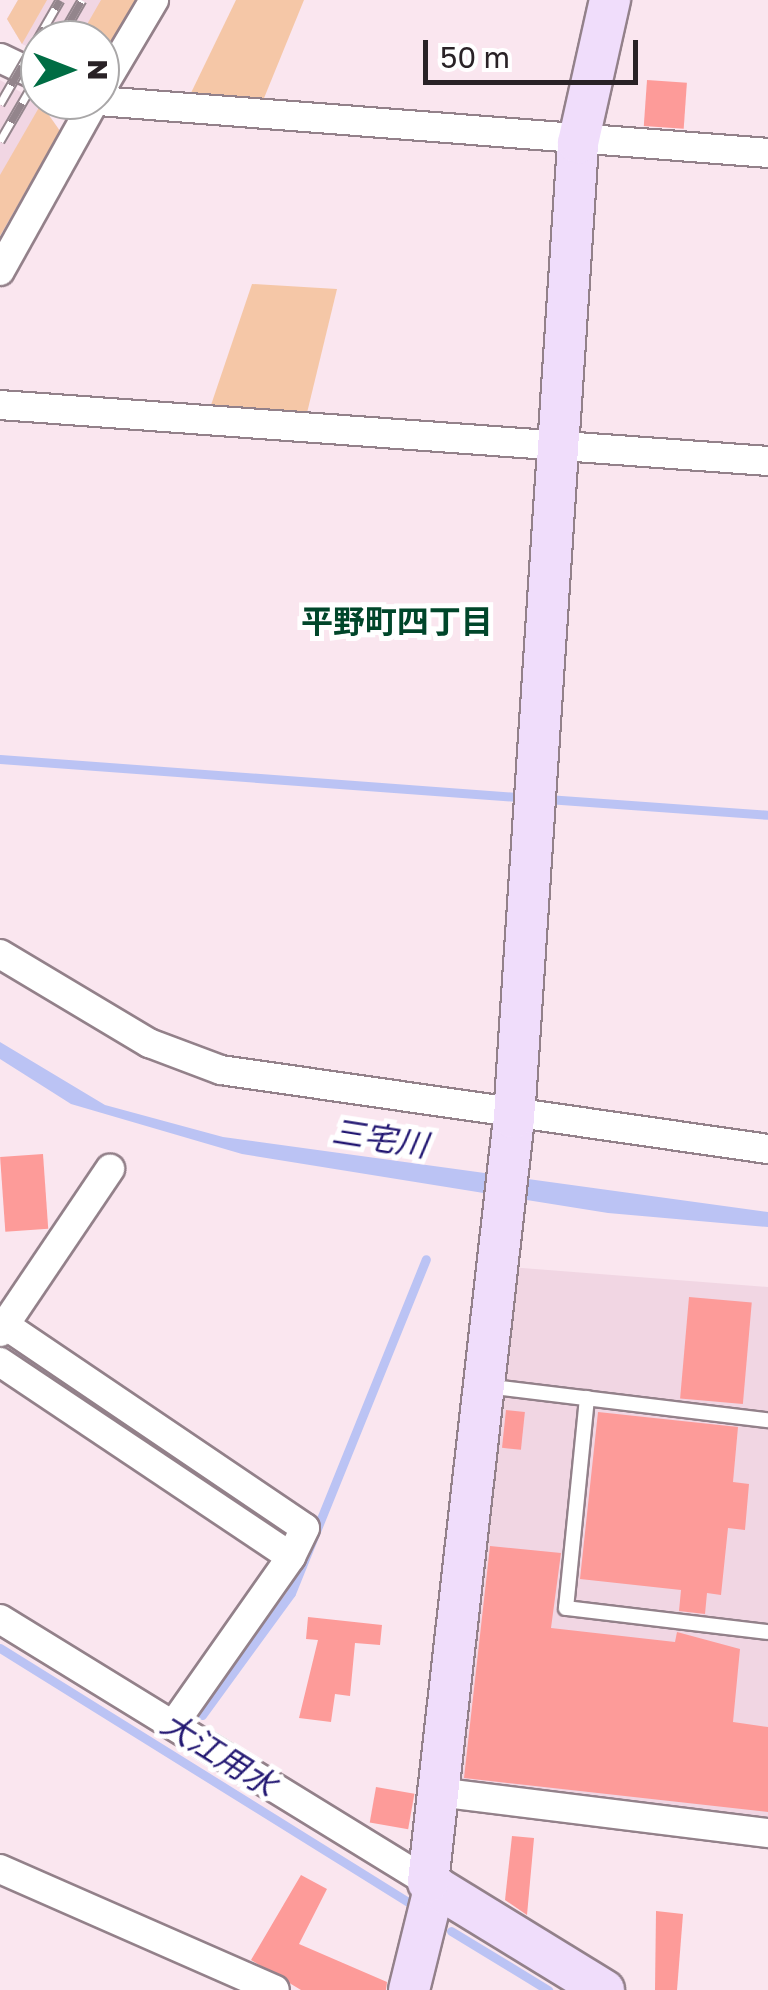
<!DOCTYPE html>
<html>
<head>
<meta charset="utf-8">
<style>
  body { margin:0 }
  #map { position:relative; width:768px; height:1990px; overflow:hidden; background:#fae6ef; font-family:"Golos Text","Noto Sans JP",sans-serif }
  div>[style] { position:absolute }
  [style*='--x'] { left:calc(var(--x)*1px); top:calc(var(--y)*1px); width:calc(var(--w)*1px); rotate:calc(var(--a)*1deg) }
  .built>* { inset:0; background:#f1d6e3 }
  .green>* { inset:0; background:#f5c7a7 }
  .water>* { inset:0; background:#bbc3f4 }
  .stream>* { height:9px; margin:-4.5px; padding:0 4.5px; transform-origin:4.5px; border-radius:4.5px; background:#bbc3f4 }
  .building>* { inset:0; background:#fd9b99; transform-origin:0 0 }
  .roads { filter:drop-shadow(2px 0 #93818a) drop-shadow(-2px 0 #93818a) drop-shadow(0 2px #93818a) drop-shadow(0 -2px #93818a) }
  .lane>* { height:14px; margin:-7px; padding:0 7px; transform-origin:7px; border-radius:7px; background:#fff }
  .street>* { height:28px; margin:-14px; padding:0 14px; transform-origin:14px; border-radius:14px; background:#fff }
  .secondary>* { height:40px; margin:-20px; padding:0 20px; transform-origin:20px; border-radius:20px; background:#f0ddfb }
  .rail>* { height:11px; margin-top:-5.5px; transform-origin:0; background:repeating-linear-gradient(90deg,#fff 0 22px,#93858c 0 44px); box-sizing:border-box; border-block:2px solid #93858c }
  span { translate:-50% -50%; white-space:nowrap; text-align:center; line-height:1.15; -webkit-text-stroke:10px #fff; paint-order:stroke }
  .neighbourhood-label { font-size:32px; color:#00462a; font-weight:700 }
  .water-label { font-size:32px; color:#221772; font-style:italic }
  .north { position:absolute; left:20px; top:20px; width:100px; height:100px; box-sizing:border-box; background:#fff; border:2px solid #a9a7a8; border-radius:50%; rotate:90deg; font-size:28px; font-weight:700; line-height:40px; text-align:center; color:#292226 }
  .north::after { content:''; display:block; margin:auto; width:35px; height:45px; background:#006d44; clip-path:polygon(50% 0,100% 100%,50% 72%,0 100%) }
  .scale { position:absolute; left:423px; top:40px; width:215px; height:45px; box-sizing:border-box; border:5px solid #292226; border-top:0; padding-left:12px; font-size:30px; line-height:35px; white-space:nowrap; color:#292226; -webkit-text-stroke:8px #fff; paint-order:stroke }
</style>
</head>
<body>
<div id="map">
  <div class="built">
    <div style="clip-path:polygon(18px 0,137px 0,100px 62px,100px 40px,40px 40px,40px 53px,22px 44px,7px 19px)"></div>
    <div style="clip-path:polygon(0 80px,41px 104px,60px 131px,0 236px)"></div>
    <div style="clip-path:polygon(509px 1267px,768px 1287px,768px 1819px,457px 1779px)"></div>
  </div>
  <div class="green">
    <div style="clip-path:polygon(18px 0,47px 0,22px 44px,7px 19px)"></div>
    <div style="clip-path:polygon(101px 0,137px 0,100px 62px,100px 40px,78px 40px)"></div>
    <div style="clip-path:polygon(236px 0,304px 0,262px 103px,189px 97px)"></div>
    <div style="clip-path:polygon(41px 104px,60px 131px,0 236px,0 175px)"></div>
    <div style="clip-path:polygon(252px 284px,337px 289px,306px 417px,209px 411px)"></div>
  </div>
  <div class="water">
    <div style="clip-path:polygon(0 1042px,105px 1105px,223px 1137px,768px 1212px,768px 1227px,608px 1213px,242px 1154px,71px 1104px,0 1059px)"></div>
  </div>
  <div class="stream">
    <div style="--x:0;--y:759;--w:518;--a:4.2"></div>
    <div style="--x:547;--y:799;--w:222;--a:4.1"></div>
    <div style="--x:18;--y:1355;--w:324;--a:33.9"></div>
    <div style="--x:0;--y:1648;--w:484;--a:31.9"></div>
    <div style="--x:202;--y:1715;--w:151;--a:-53.9"></div>
    <div style="--x:291;--y:1593;--w:360;--a:-68"></div>
    <div style="--x:451;--y:1931;--w:114;--a:31.3"></div>
  </div>
  <div class="building">
    <div style="left:647px;top:80px;width:40px;height:46px;rotate:4deg"></div>
    <div style="left:43px;top:1154px;width:75px;height:43px;rotate:86deg"></div>
    <div style="left:689px;top:1297px;width:63px;height:102px;rotate:5deg"></div>
    <div style="left:506px;top:1410px;width:19px;height:38px;rotate:6deg"></div>
    <div style="clip-path:polygon(598px 1412px,738px 1427px,733px 1482px,749px 1484px,745px 1530px,728px 1528px,721px 1595px,707px 1593px,705px 1614px,679px 1611px,681px 1590px,580px 1579px)"></div>
    <div style="clip-path:polygon(490px 1546px,561px 1553px,551px 1628px,675px 1642px,677px 1632px,740px 1649px,733px 1722px,768px 1727px,768px 1812px,464px 1778px)"></div>
    <div style="clip-path:polygon(308px 1617px,382px 1625px,380px 1645px,355px 1643px,350px 1696px,335px 1694px,331px 1722px,299px 1718px,318px 1640px,306px 1639px)"></div>
    <div style="left:376px;top:1787px;width:39px;height:36px;rotate:10deg"></div>
    <div style="clip-path:polygon(512px 1836px,534px 1838px,527px 1915px,505px 1900px)"></div>
    <div style="clip-path:polygon(301px 1875px,327px 1889px,299px 1944px,387px 1982px,386px 1990px,301px 1990px,251px 1960px)"></div>
    <div style="clip-path:polygon(656px 1911px,683px 1914px,677px 1990px,655px 1990px)"></div>
  </div>
  <div class="roads">
    <div class="lane">
      <div style="--x:485;--y:1386;--w:285;--a:6.9"></div>
      <div style="--x:587;--y:1398;--w:211;--a:95.7"></div>
      <div style="--x:566;--y:1608;--w:203;--a:6.8"></div>
    </div>
    <div class="street">
      <div style="--x:0;--y:58;--w:44;--a:25.4"></div>
      <div style="--x:100;--y:91;--w:106;--a:-59.3"></div>
      <div style="--x:86;--y:100;--w:684;--a:4.44"></div>
      <div style="--x:0;--y:271;--w:196;--a:-60.9"></div>
      <div style="--x:0;--y:405;--w:770;--a:4.17"></div>
      <div style="--x:0;--y:954;--w:174;--a:30.9"></div>
      <div style="--x:149;--y:1043;--w:77;--a:20.6"></div>
      <div style="--x:221;--y:1070;--w:553;--a:8.22"></div>
      <div style="--x:5;--y:1325;--w:362;--a:34.1"></div>
      <div style="--x:305;--y:1528;--w:32;--a:116"></div>
      <div style="--x:0;--y:1332;--w:197;--a:-56"></div>
      <div style="--x:0;--y:1362;--w:350;--a:33.8"></div>
      <div style="--x:291;--y:1557;--w:205;--a:125.1"></div>
      <div style="--x:0;--y:1619;--w:502;--a:31.57"></div>
      <div style="--x:438;--y:1792;--w:333;--a:7.1"></div>
      <div style="--x:0;--y:1869;--w:300;--a:23.7"></div>
    </div>
    <div class="secondary">
      <div style="--x:409;--y:1990;--w:108;--a:-76.1"></div>
      <div style="--x:604;--y:1990;--w:206;--a:-148.5"></div>
      <div style="--x:428;--y:1882;--w:769;--a:-83.58"></div>
      <div style="--x:514;--y:1118;--w:977;--a:-86.24"></div>
      <div style="--x:578;--y:143;--w:147;--a:-77.4"></div>
    </div>
  </div>
  <div class="rail">
    <div style="--x:59;--y:40;--w:46;--a:-60.1"></div>
    <div style="--x:0;--y:104;--w:120;--a:-60"></div>
    <div style="--x:0;--y:141;--w:80;--a:-59.9"></div>
  </div>
  <div class="neighbourhood-label">
    <span style="left:397px;top:621px">平野町四丁目</span>
  </div>
  <div class="water-label">
    <span style="left:380px;top:1138px;rotate:9deg">三宅川</span>
    <span style="left:219px;top:1754px;rotate:32deg">大江用水</span>
  </div>
  <div class="north">N</div>
  <div class="scale">50 m</div>
</div>
</body>
</html>
